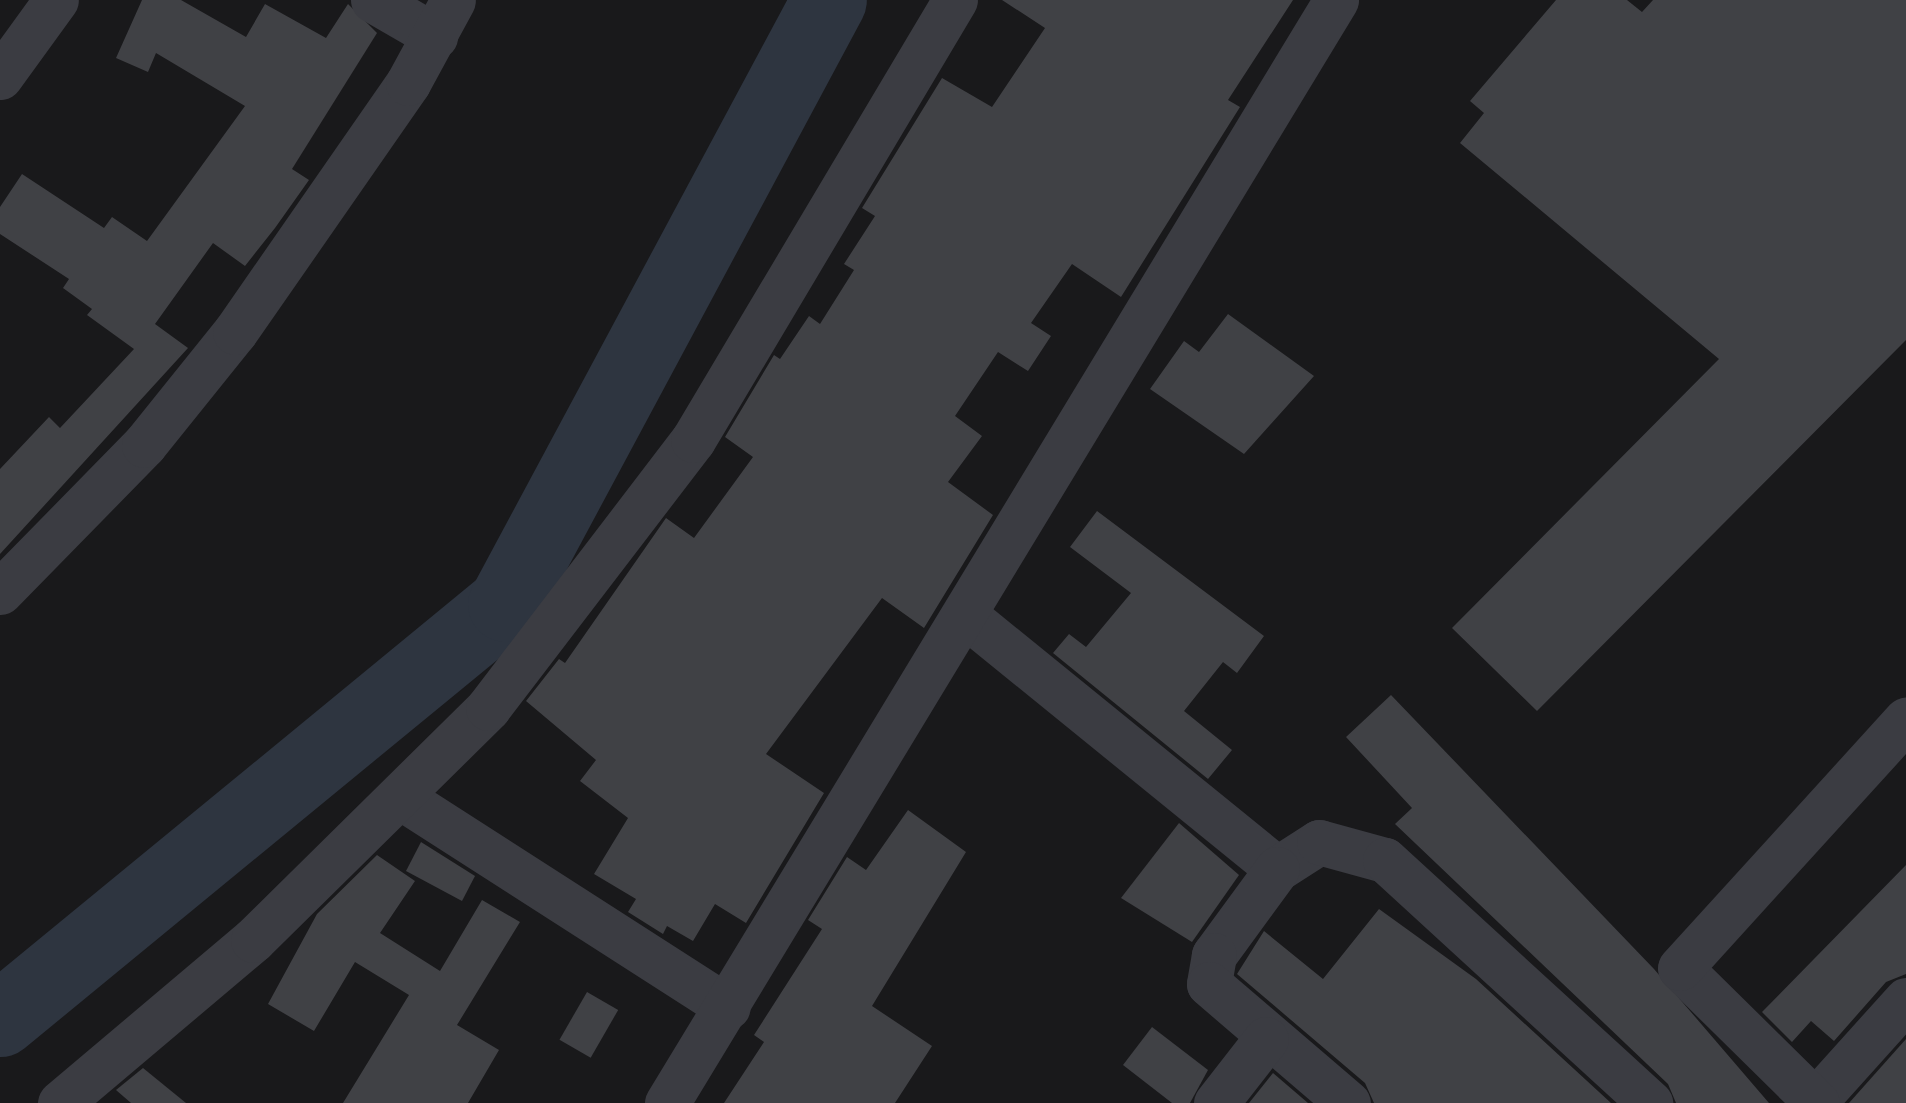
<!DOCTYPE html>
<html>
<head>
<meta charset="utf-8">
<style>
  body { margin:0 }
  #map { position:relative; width:1906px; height:1103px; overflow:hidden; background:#19191b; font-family:"DejaVu Sans",sans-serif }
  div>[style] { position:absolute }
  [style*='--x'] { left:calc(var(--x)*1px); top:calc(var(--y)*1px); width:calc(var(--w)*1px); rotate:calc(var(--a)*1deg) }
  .river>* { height:75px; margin:-37.5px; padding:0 37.5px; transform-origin:37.5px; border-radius:37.5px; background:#2e3540 }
  .building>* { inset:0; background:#404145; transform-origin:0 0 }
  .street>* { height:45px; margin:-22.5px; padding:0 22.5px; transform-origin:22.5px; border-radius:22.5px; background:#3b3c42 }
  span { translate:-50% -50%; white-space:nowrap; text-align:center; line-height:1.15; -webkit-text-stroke:10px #141416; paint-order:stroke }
</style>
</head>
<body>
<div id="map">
  <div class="river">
    <div style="--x:0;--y:1019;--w:654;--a:-39.41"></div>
    <div style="--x:505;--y:604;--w:685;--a:-61.79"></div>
  </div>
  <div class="building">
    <div style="clip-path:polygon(142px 0,181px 0,246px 37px,265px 4px,326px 38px,348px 4px,377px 33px,292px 169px,309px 180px,275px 228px,245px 266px,213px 243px,155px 324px,188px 348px,0 554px,0 469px,49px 417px,60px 428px,134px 349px,87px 315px,92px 309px,63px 288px,69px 279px,0 234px,0 207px,22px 174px,104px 228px,112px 217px,147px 241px,245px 106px,156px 53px,148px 72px,116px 58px)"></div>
    <div style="clip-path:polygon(1002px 0,1293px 0,1228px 100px,1240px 107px,1121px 297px,1072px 264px,1031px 323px,1051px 336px,1028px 371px,998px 352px,955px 416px,982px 436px,948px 482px,993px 515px,924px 628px,882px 598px,766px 754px,824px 793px,746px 923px,715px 904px,693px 941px,667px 926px,663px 934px,628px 912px,636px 899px,594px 874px,628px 818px,580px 781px,596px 760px,526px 701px,559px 659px,565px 663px,666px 518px,694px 538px,753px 457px,725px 437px,774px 355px,780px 359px,809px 316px,820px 324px,854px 270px,844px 264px,875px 216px,862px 208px,942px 78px,992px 107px,1045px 28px)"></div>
    <div style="clip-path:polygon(1556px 0,1627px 0,1642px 12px,1653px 0,1906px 0,1906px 340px,1537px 711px,1452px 628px,1719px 359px,1460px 143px,1484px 113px,1470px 101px)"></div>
    <div style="clip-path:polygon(1228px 314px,1314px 376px,1244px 454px,1150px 389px,1184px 341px,1199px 352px)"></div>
    <div style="clip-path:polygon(1097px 511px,1264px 636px,1237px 673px,1223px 662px,1184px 711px,1232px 750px,1208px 779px,1053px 653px,1069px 634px,1086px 647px,1131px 593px,1070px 547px)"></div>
    <div style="clip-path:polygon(1391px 695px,1654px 969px,1769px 1103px,1676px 1103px,1668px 1084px,1395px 824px,1412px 808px,1346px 737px)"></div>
    <div style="clip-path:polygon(908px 810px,966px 852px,872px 1006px,932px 1046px,895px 1103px,724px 1103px,764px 1042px,754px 1035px,822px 929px,808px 920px,847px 857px,866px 870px)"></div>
    <div style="clip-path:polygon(1179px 823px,1239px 875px,1192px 942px,1121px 898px)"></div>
    <div style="clip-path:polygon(421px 842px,475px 876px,462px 901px,406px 871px)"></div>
    <div style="clip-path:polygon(377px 855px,415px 881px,380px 933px,440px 971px,482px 900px,520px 922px,457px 1025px,499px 1050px,468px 1103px,343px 1103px,409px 995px,355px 962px,314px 1031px,268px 1004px,317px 914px)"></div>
    <div style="clip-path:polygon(1906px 865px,1906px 974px,1886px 982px,1834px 1041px,1811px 1021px,1792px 1042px,1762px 1012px)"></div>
    <div style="clip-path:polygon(1379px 909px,1476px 979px,1611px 1103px,1374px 1103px,1365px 1083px,1237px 974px,1264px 931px,1323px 979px)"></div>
    <div style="left:587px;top:992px;width:36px;height:55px;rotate:30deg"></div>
    <div style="clip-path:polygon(1152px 1027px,1208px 1070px,1190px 1103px,1172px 1103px,1123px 1065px)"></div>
    <div style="clip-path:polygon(1906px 1039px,1906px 1103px,1849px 1103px)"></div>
    <div style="clip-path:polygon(143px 1068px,186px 1103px,131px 1103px,116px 1090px)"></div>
    <div style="clip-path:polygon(1273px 1073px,1308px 1103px,1249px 1103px)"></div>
  </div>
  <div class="street">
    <div style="--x:373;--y:0;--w:72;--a:30.1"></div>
    <div style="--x:0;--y:77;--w:95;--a:-54"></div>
    <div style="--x:0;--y:592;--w:206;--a:-45.6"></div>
    <div style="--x:144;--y:445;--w:145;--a:-51.2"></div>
    <div style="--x:235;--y:332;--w:303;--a:-55.2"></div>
    <div style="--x:408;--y:83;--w:94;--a:-61.5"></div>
    <div style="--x:965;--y:615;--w:402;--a:39.1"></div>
    <div style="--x:1277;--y:869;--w:50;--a:-32.7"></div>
    <div style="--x:1319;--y:842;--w:68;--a:15.3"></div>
    <div style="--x:1385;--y:860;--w:360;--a:42.5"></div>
    <div style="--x:402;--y:798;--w:387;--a:32.7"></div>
    <div style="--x:1277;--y:869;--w:107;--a:126.2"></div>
    <div style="--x:1214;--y:955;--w:29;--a:100"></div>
    <div style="--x:1209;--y:984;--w:183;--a:40.6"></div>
    <div style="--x:1815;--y:1101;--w:136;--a:-48"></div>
    <div style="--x:60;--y:1103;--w:253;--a:-40.2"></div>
    <div style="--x:253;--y:940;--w:330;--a:-44.6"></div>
    <div style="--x:488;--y:708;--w:337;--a:-52.6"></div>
    <div style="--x:693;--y:440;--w:512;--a:-59.23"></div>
    <div style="--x:667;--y:1103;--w:1290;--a:-58.76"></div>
    <div style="--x:1216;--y:1103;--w:81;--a:-52"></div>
    <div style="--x:1817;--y:1103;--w:192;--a:-135.4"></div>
    <div style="--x:1680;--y:968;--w:336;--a:-47.7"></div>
  </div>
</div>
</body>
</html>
